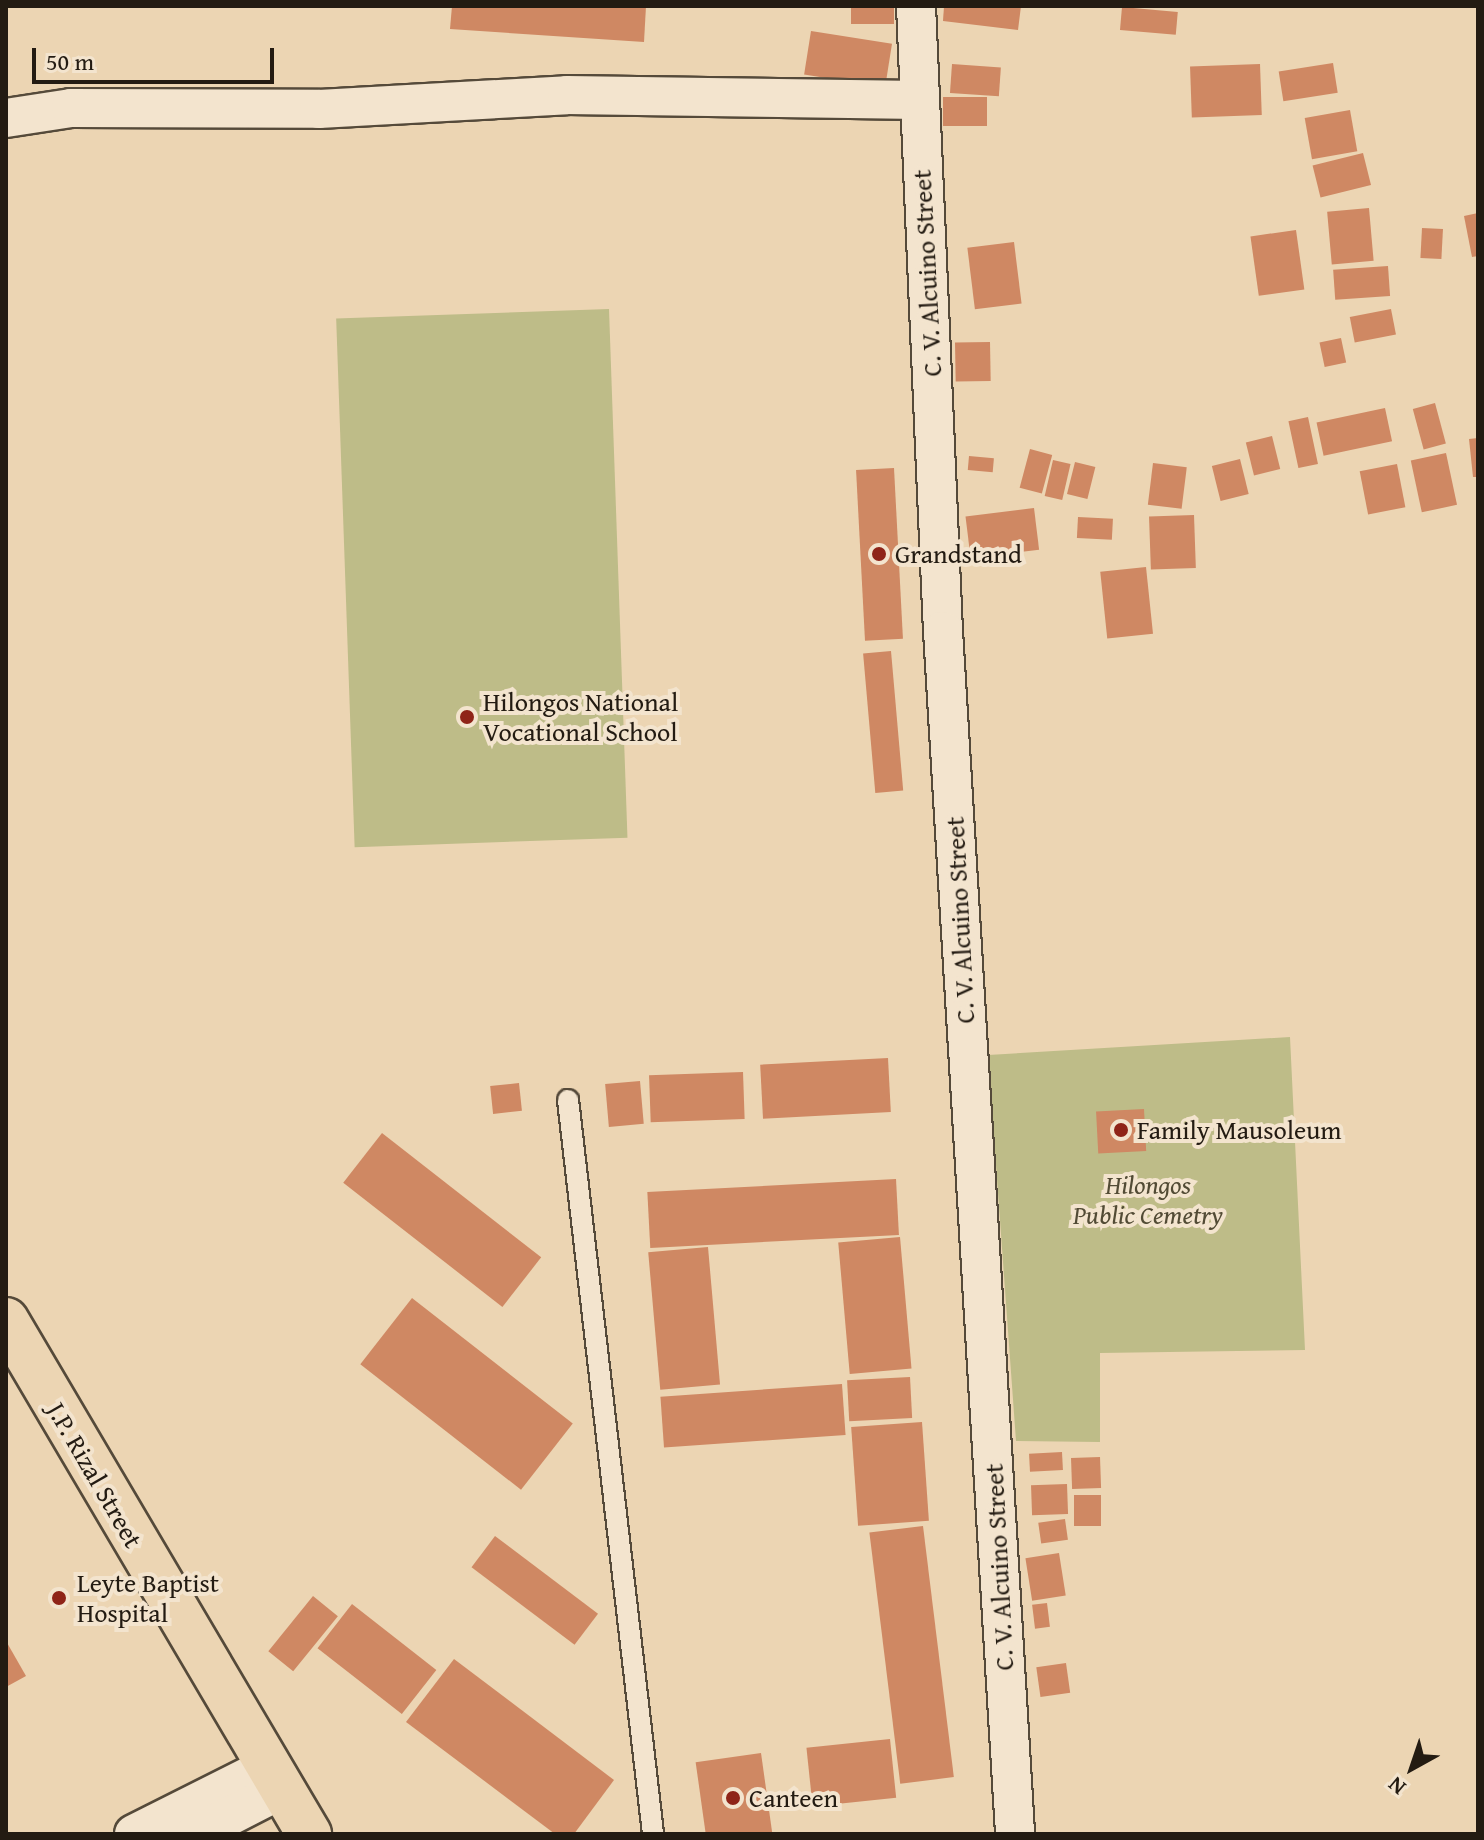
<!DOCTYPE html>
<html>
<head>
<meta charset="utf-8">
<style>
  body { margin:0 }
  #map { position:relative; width:1484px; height:1840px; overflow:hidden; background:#ecd5b3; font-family:"Gentium Book Plus",serif }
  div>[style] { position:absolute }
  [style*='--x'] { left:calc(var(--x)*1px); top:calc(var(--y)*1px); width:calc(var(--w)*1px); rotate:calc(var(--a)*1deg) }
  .green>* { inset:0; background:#bebc88; transform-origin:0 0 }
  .building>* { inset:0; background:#cf8863; transform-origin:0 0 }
  .roads { filter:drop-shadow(2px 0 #554a3a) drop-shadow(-2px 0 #554a3a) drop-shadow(0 2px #554a3a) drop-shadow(0 -2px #554a3a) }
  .service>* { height:20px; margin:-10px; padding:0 10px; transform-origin:10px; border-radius:10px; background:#f3e4ce }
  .minor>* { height:38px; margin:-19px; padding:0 19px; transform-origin:19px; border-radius:19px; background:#f3e4ce }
  .primary>* { height:44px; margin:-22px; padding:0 22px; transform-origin:22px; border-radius:22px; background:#ecd5b3 }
  .dots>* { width:22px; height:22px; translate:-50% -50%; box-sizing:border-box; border:4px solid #f3e4ce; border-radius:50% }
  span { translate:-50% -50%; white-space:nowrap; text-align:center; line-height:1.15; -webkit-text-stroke:8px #f3e4ce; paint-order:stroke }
  .street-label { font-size:26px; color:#231b12 }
  .poi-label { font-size:26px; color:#231b12 }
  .left { translate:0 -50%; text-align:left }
  .park-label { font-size:26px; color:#524b35; font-style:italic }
  .frame { position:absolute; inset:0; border:8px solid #231b12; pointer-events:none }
  .north { position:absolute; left:1372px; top:1728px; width:80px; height:80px; -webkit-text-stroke:6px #f3e4ce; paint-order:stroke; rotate:220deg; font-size:22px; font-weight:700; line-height:32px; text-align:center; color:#231b12 }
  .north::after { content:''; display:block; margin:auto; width:28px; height:36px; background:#231b12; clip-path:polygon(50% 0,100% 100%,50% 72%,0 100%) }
  .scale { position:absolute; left:32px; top:48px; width:242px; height:36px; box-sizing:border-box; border:4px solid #231b12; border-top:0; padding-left:10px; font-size:24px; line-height:28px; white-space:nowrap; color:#231b12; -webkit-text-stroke:6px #f3e4ce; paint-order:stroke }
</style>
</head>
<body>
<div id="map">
  <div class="green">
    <div style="left:609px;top:309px;width:529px;height:273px;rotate:88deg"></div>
    <div style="clip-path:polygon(1290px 1037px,1305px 1350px,1100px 1353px,1100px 1442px,1016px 1441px,988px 1055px)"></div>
  </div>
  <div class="building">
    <div style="clip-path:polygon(452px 6px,646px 6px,644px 42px,450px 29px)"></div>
    <div style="left:851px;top:6px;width:43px;height:18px"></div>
    <div style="clip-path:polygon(944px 6px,1021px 6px,1018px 30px,943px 21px)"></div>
    <div style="left:1122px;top:7px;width:56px;height:23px;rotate:5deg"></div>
    <div style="left:811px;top:31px;width:82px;height:44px;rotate:9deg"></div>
    <div style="left:1333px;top:63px;width:30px;height:55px;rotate:81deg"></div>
    <div style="left:952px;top:64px;width:49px;height:29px;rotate:4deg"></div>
    <div style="left:1260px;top:64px;width:51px;height:70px;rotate:88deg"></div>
    <div style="left:943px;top:97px;width:44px;height:29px"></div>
    <div style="left:1350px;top:110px;width:42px;height:46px;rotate:80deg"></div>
    <div style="left:1363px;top:153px;width:33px;height:52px;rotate:76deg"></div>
    <div style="left:1369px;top:208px;width:53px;height:42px;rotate:85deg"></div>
    <div style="clip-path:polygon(1478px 213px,1478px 256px,1472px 257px,1464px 216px)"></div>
    <div style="left:1422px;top:228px;width:21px;height:30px;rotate:3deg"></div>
    <div style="left:1296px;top:230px;width:60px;height:46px;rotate:82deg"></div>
    <div style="left:1014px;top:242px;width:62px;height:47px;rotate:83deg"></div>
    <div style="left:1388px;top:266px;width:30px;height:55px;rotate:86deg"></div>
    <div style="left:1391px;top:309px;width:26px;height:42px;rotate:79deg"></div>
    <div style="left:1341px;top:338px;width:25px;height:22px;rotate:78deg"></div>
    <div style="left:990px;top:342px;width:39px;height:35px;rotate:89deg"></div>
    <div style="left:1435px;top:403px;width:42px;height:23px;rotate:75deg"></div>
    <div style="left:1385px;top:408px;width:34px;height:70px;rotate:78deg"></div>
    <div style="left:1308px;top:417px;width:48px;height:20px;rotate:78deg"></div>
    <div style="left:1272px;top:436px;width:34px;height:27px;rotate:76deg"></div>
    <div style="clip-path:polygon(1478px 438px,1478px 477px,1473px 477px,1469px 439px)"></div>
    <div style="left:1030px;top:449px;width:23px;height:40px;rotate:15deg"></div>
    <div style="left:1446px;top:453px;width:53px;height:36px;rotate:78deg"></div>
    <div style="left:969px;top:456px;width:25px;height:14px;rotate:5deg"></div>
    <div style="left:1240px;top:459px;width:36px;height:29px;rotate:76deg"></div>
    <div style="left:1053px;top:460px;width:18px;height:37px;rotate:13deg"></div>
    <div style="left:1075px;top:462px;width:21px;height:33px;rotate:14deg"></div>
    <div style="left:1153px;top:463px;width:34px;height:42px;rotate:7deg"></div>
    <div style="left:1397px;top:464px;width:44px;height:38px;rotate:79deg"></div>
    <div style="left:894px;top:468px;width:171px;height:38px;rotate:87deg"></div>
    <div style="left:1034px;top:508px;width:42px;height:69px;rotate:83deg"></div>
    <div style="left:1194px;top:515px;width:53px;height:45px;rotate:88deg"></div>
    <div style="left:1078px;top:517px;width:35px;height:21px;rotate:3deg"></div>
    <div style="left:1146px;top:567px;width:67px;height:46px;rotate:84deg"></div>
    <div style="left:891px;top:651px;width:140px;height:28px;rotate:85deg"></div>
    <div style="left:888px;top:1058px;width:54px;height:128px;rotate:87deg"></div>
    <div style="left:743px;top:1072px;width:47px;height:94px;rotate:88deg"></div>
    <div style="left:640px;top:1081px;width:43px;height:35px;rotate:85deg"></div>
    <div style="left:519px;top:1083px;width:28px;height:29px;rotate:84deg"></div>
    <div style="left:1144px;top:1109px;width:42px;height:48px;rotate:87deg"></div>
    <div style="left:382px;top:1133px;width:202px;height:63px;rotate:38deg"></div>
    <div style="left:896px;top:1179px;width:56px;height:249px;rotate:87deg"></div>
    <div style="left:900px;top:1237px;width:132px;height:62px;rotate:85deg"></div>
    <div style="left:708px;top:1247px;width:138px;height:60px;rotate:85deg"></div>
    <div style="left:412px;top:1298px;width:204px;height:84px;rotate:38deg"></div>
    <div style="left:910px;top:1377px;width:41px;height:63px;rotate:87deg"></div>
    <div style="left:842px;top:1384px;width:51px;height:182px;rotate:86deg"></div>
    <div style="left:922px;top:1422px;width:99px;height:71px;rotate:86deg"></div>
    <div style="left:1062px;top:1452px;width:18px;height:33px;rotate:87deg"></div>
    <div style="left:1100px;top:1457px;width:31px;height:29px;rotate:88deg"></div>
    <div style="left:1067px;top:1484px;width:30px;height:36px;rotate:88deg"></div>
    <div style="left:1074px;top:1495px;width:27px;height:31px"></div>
    <div style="left:1065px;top:1519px;width:21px;height:27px;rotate:82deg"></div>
    <div style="left:923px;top:1526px;width:253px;height:54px;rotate:83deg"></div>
    <div style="left:495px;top:1536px;width:129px;height:39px;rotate:37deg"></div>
    <div style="left:1059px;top:1553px;width:43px;height:34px;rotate:81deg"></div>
    <div style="left:313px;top:1596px;width:32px;height:71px;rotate:39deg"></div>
    <div style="left:1047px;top:1603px;width:24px;height:15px;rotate:83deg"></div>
    <div style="left:352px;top:1604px;width:107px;height:56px;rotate:38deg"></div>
    <div style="clip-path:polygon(6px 1641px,26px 1676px,6px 1687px)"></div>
    <div style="clip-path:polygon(454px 1659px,614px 1780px,574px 1834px,555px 1834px,406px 1722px)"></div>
    <div style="left:1066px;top:1663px;width:30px;height:30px;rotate:82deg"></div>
    <div style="left:890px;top:1739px;width:59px;height:84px;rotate:84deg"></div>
    <div style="left:761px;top:1753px;width:82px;height:66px;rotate:82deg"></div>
  </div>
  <div class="roads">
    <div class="service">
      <div style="--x:568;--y:1100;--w:739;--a:83.39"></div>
    </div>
    <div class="minor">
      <div style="--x:916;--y:6;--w:626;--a:87.53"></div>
      <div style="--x:943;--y:631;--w:1205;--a:86.57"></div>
      <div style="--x:6;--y:118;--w:66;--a:-8.7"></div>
      <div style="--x:71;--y:108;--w:248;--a:0.2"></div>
      <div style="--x:319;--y:109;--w:248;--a:-3.2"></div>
      <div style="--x:567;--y:95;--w:353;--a:0.8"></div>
      <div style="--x:134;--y:1834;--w:151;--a:-26.7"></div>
      <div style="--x:195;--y:1834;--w:98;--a:-27.3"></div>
    </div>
    <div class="primary">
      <div style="--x:6;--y:1320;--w:597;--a:59.48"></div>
    </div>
  </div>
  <div class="dots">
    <div style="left:879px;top:554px;background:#8f2418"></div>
    <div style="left:467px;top:717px;background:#8f2418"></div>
    <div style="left:1121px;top:1130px;background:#8f2418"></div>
    <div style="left:59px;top:1598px;background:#8f2418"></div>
    <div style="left:733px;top:1798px;background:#8f2418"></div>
  </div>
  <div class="street-label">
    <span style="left:927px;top:273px;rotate:-93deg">C. V. Alcuino Street</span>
    <span style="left:960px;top:920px;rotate:-93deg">C. V. Alcuino Street</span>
    <span style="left:95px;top:1475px;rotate:60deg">J.P. Rizal Street</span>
    <span style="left:999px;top:1567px;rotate:-93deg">C. V. Alcuino Street</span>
  </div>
  <div class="poi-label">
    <span class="left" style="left:895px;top:554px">Grandstand</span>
    <span class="left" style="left:483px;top:717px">Hilongos National<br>Vocational School</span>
    <span class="left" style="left:1137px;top:1130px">Family Mausoleum</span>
    <span class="left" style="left:77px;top:1598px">Leyte Baptist<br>Hospital</span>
    <span class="left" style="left:749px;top:1798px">Canteen</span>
  </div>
  <div class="park-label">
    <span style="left:1148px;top:1200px">Hilongos<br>Public Cemetry</span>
  </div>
  <div class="frame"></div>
  <div class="north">N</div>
  <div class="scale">50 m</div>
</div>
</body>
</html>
